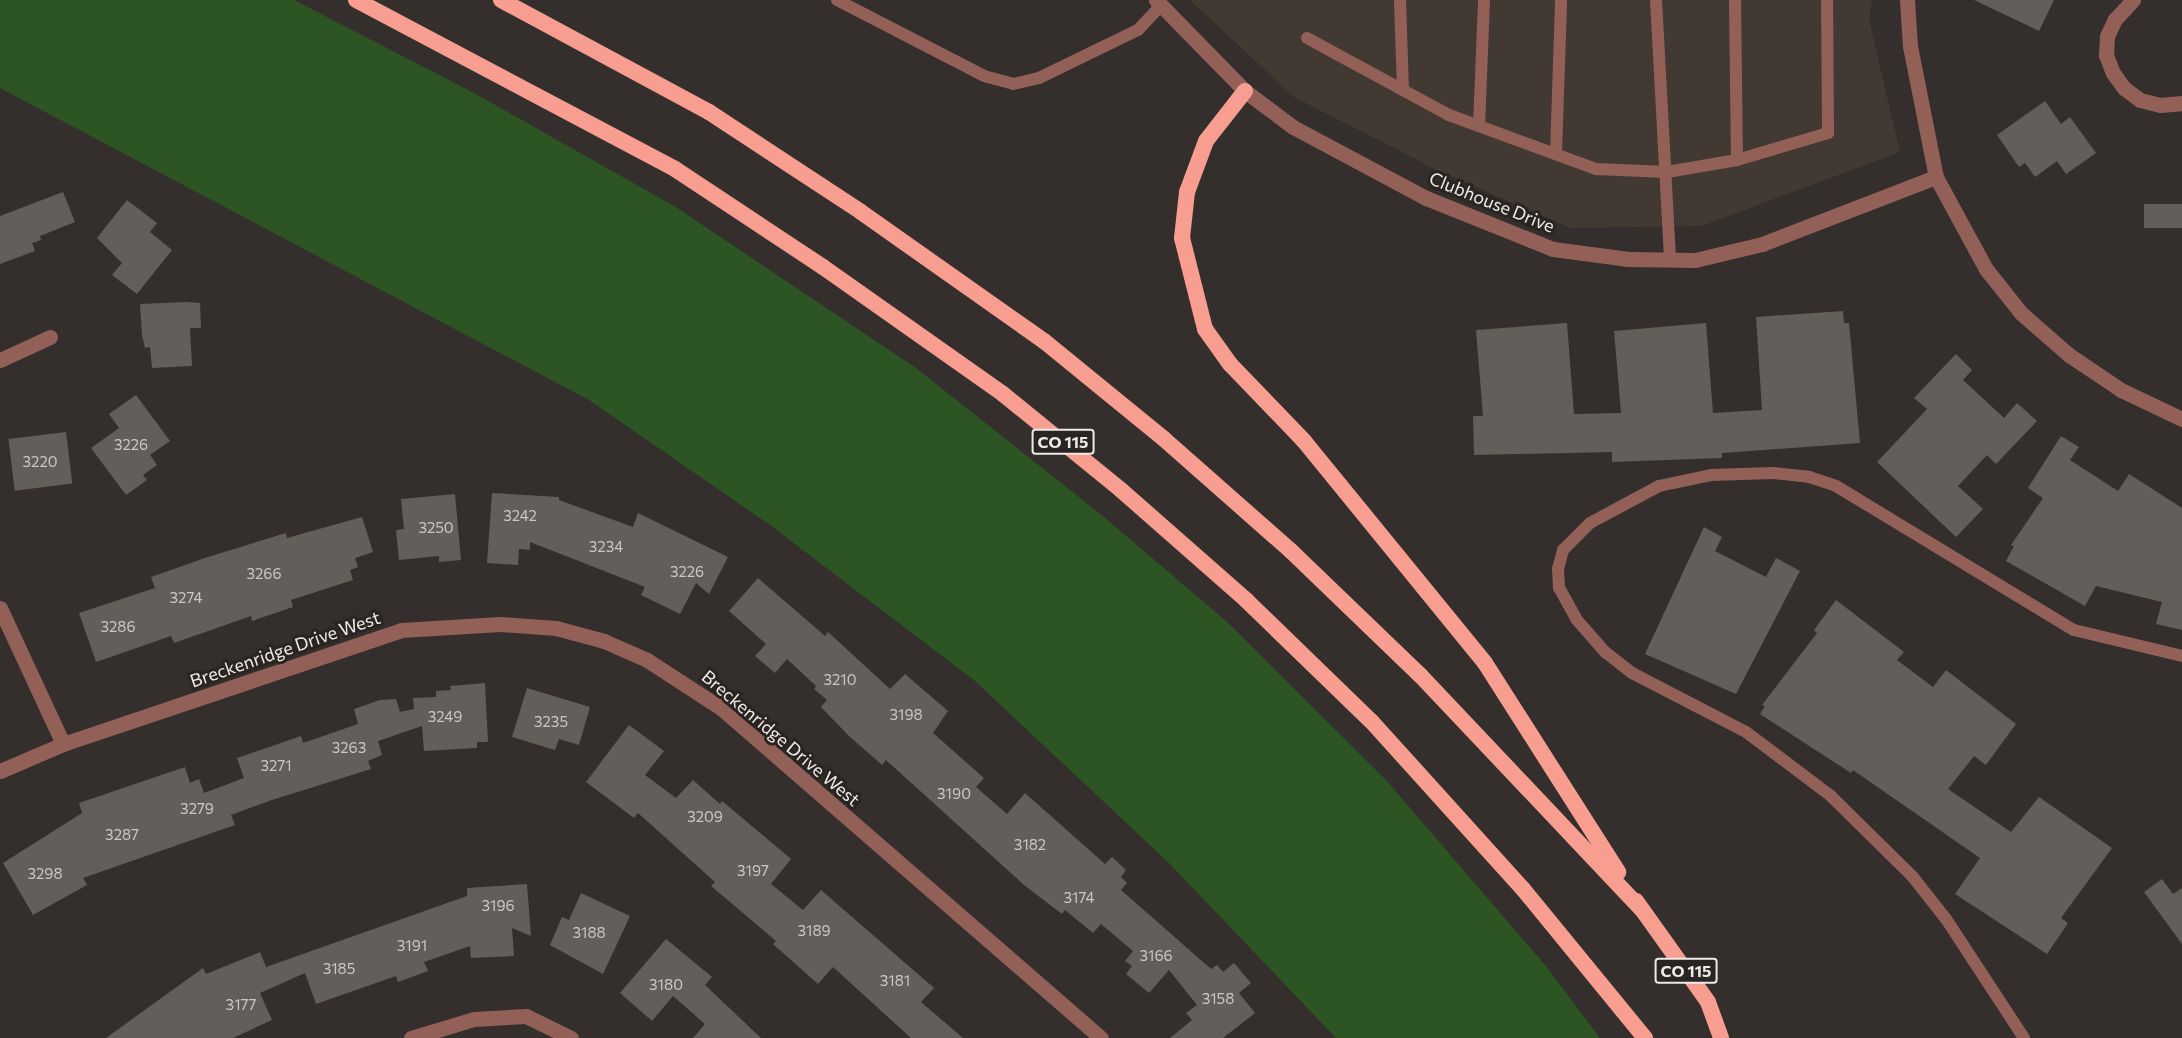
<!DOCTYPE html>
<html>
<head>
<meta charset="utf-8">
<style>
  body { margin:0 }
  #map { position:relative; width:2182px; height:1038px; overflow:hidden; background:#342f2c; font-family:Commissioner,sans-serif }
  div>[style] { position:absolute }
  [style*='--x'] { left:calc(var(--x)*1px); top:calc(var(--y)*1px); width:calc(var(--w)*1px); rotate:calc(var(--a)*1deg) }
  .built>* { inset:0; background:#423932 }
  .green>* { inset:0; background:#2d5523 }
  .building>* { inset:0; background:#625e59; transform-origin:0 0 }
  .service>* { height:12px; margin:-6px; padding:0 6px; transform-origin:6px; border-radius:6px; background:#936058 }
  .minor>* { height:15px; margin:-7.5px; padding:0 7.5px; transform-origin:7.5px; border-radius:7.5px; background:#936058 }
  .tertiary>* { height:15px; margin:-7.5px; padding:0 7.5px; transform-origin:7.5px; border-radius:7.5px; background:#936058 }
  .trunk>* { height:16px; margin:-8px; padding:0 8px; transform-origin:8px; border-radius:8px; background:#f89e90 }
  span { translate:-50% -50%; white-space:nowrap; text-align:center; line-height:1.15; -webkit-text-stroke:6px #2a2522; paint-order:stroke }
  .number-label { font-size:15px; color:#cac7c4 }
  .number-label span { -webkit-text-stroke-width:0 }
  .shield-label span { padding:2px 4px; background:#2a2522; border:2px solid; border-radius:4px; -webkit-text-stroke-width:0 }
  .shield-label { font-size:16px; color:#edeae7; font-weight:700 }
  .street-label { font-size:18px; color:#edeae7 }
</style>
</head>
<body>
<div id="map">
  <div class="built">
    <div style="clip-path:polygon(1190px 0,1872px 0,1869px 20px,1900px 152px,1702px 226px,1571px 228px,1443px 173px,1294px 97px)"></div>
  </div>
  <div class="green">
    <div style="clip-path:polygon(0 0,294px 0,474px 93px,674px 206px,916px 368px,1104px 517px,1226px 621px,1386px 780px,1545px 965px,1600px 1038px,1336px 1038px,1169px 863px,975px 681px,770px 525px,589px 400px,0 88px)"></div>
  </div>
  <div class="building">
    <div style="clip-path:polygon(1974px 0,2054px 0,2039px 31px)"></div>
    <div style="clip-path:polygon(2045px 101px,2061px 124px,2070px 117px,2096px 153px,2066px 174px,2057px 161px,2035px 177px,2025px 163px,2019px 167px,1997px 135px)"></div>
    <div style="clip-path:polygon(63px 192px,75px 222px,40px 236px,41px 240px,32px 243px,35px 251px,0 264px,0 216px)"></div>
    <div style="clip-path:polygon(127px 200px,157px 223px,150px 232px,172px 250px,137px 294px,112px 275px,122px 263px,97px 238px)"></div>
    <div style="left:2182px;top:204px;width:24px;height:38px;rotate:90deg"></div>
    <div style="clip-path:polygon(186px 302px,200px 303px,201px 328px,190px 328px,192px 366px,152px 368px,150px 347px,145px 348px,142px 335px,140px 304px)"></div>
    <div style="clip-path:polygon(1843px 311px,1844px 323px,1849px 323px,1860px 443px,1722px 453px,1722px 458px,1612px 462px,1612px 452px,1474px 455px,1473px 416px,1483px 416px,1476px 330px,1567px 323px,1574px 414px,1621px 413px,1614px 331px,1706px 323px,1713px 413px,1762px 410px,1756px 317px)"></div>
    <div style="clip-path:polygon(1956px 354px,1972px 370px,1963px 380px,2004px 418px,2017px 403px,2037px 421px,1996px 464px,1987px 455px,1958px 486px,1983px 509px,1956px 537px,1877px 462px,1927px 409px,1914px 398px)"></div>
    <div style="clip-path:polygon(136px 395px,170px 441px,150px 455px,157px 465px,143px 475px,147px 480px,126px 495px,91px 448px,119px 428px,109px 414px)"></div>
    <div style="left:66px;top:432px;width:52px;height:58px;rotate:83deg"></div>
    <div style="clip-path:polygon(2061px 436px,2079px 447px,2070px 460px,2118px 491px,2129px 474px,2182px 508px,2182px 630px,2156px 624px,2162px 602px,2096px 586px,2085px 606px,2006px 561px,2014px 546px,2011px 545px,2043px 498px,2028px 488px)"></div>
    <div style="clip-path:polygon(492px 493px,559px 497px,559px 500px,633px 527px,638px 513px,728px 557px,709px 594px,696px 583px,680px 614px,641px 595px,645px 587px,530px 542px,530px 550px,519px 549px,518px 565px,487px 563px)"></div>
    <div style="clip-path:polygon(455px 494px,461px 560px,439px 562px,439px 556px,399px 560px,396px 530px,404px 529px,401px 499px)"></div>
    <div style="clip-path:polygon(362px 517px,373px 552px,355px 558px,358px 567px,350px 570px,353px 580px,291px 600px,293px 607px,252px 621px,251px 616px,174px 643px,171px 636px,96px 662px,79px 613px,155px 588px,151px 577px,208px 557px,286px 533px,287px 538px)"></div>
    <div style="clip-path:polygon(1704px 527px,1722px 537px,1715px 551px,1766px 577px,1776px 558px,1800px 571px,1736px 694px,1645px 654px)"></div>
    <div style="clip-path:polygon(758px 578px,825px 636px,828px 632px,890px 689px,905px 674px,948px 711px,933px 733px,984px 778px,976px 787px,1007px 814px,1025px 793px,1105px 864px,1112px 857px,1126px 870px,1121px 877px,1127px 883px,1121px 890px,1211px 969px,1217px 965px,1223px 972px,1234px 963px,1251px 983px,1239px 993px,1255px 1013px,1223px 1038px,1170px 1038px,1192px 1020px,1186px 1013px,1197px 1005px,1169px 970px,1149px 993px,1126px 974px,1132px 966px,1125px 961px,1133px 951px,1101px 924px,1093px 933px,1065px 910px,1062px 914px,1024px 885px,886px 760px,882px 765px,849px 736px,821px 707px,827px 700px,814px 689px,816px 686px,787px 659px,775px 673px,755px 656px,766px 644px,729px 611px)"></div>
    <div style="clip-path:polygon(1836px 600px,1904px 652px,1897px 660px,1933px 687px,1946px 670px,2016px 724px,1986px 765px,1974px 756px,1948px 789px,2011px 832px,2039px 797px,2112px 848px,2061px 918px,2068px 923px,2047px 954px,1955px 894px,1980px 858px,1853px 770px,1851px 773px,1760px 714px,1765px 706px,1762px 705px,1817px 633px,1814px 630px)"></div>
    <div style="clip-path:polygon(485px 683px,488px 742px,477px 742px,477px 748px,424px 751px,422px 726px,378px 741px,382px 755px,368px 761px,371px 769px,272px 800px,231px 815px,235px 825px,83px 878px,87px 885px,33px 915px,3px 863px,82px 813px,79px 803px,185px 767px,190px 783px,199px 779px,204px 793px,244px 778px,237px 758px,301px 736px,303px 743px,358px 724px,354px 709px,380px 700px,396px 699px,400px 712px,414px 709px,413px 698px,436px 697px,436px 691px,451px 690px,450px 686px)"></div>
    <div style="clip-path:polygon(527px 688px,590px 707px,579px 745px,559px 739px,555px 750px,512px 737px)"></div>
    <div style="clip-path:polygon(629px 725px,664px 751px,645px 775px,676px 798px,693px 780px,720px 804px,722px 801px,791px 859px,771px 884px,803px 910px,821px 890px,934px 988px,921px 1002px,963px 1038px,911px 1038px,833px 967px,818px 984px,773px 944px,776px 941px,711px 886px,715px 882px,638px 813px,634px 818px,586px 782px)"></div>
    <div style="clip-path:polygon(2162px 879px,2173px 894px,2182px 888px,2182px 944px,2144px 892px)"></div>
    <div style="clip-path:polygon(527px 884px,531px 936px,512px 928px,514px 956px,471px 958px,470px 946px,424px 962px,428px 971px,398px 982px,396px 976px,316px 1004px,305px 973px,260px 993px,272px 1020px,233px 1038px,106px 1038px,203px 968px,206px 974px,260px 952px,266px 967px,467px 896px,467px 888px)"></div>
    <div style="clip-path:polygon(581px 893px,630px 916px,603px 974px,550px 945px,562px 917px,569px 920px)"></div>
    <div style="clip-path:polygon(666px 939px,712px 977px,705px 985px,761px 1038px,693px 1038px,705px 1024px,673px 996px,652px 1021px,620px 993px)"></div>
  </div>
  <div class="service">
    <div style="--x:837;--y:0;--w:165;--a:27.3"></div>
    <div style="--x:984;--y:76;--w:30;--a:15"></div>
    <div style="--x:1013;--y:84;--w:27;--a:-13"></div>
    <div style="--x:1039;--y:78;--w:110;--a:-25.9"></div>
    <div style="--x:1138;--y:30;--w:33;--a:-47"></div>
    <div style="--x:1400;--y:0;--w:90;--a:88.1"></div>
    <div style="--x:1656;--y:0;--w:260;--a:86.9"></div>
    <div style="--x:1735;--y:0;--w:160;--a:89.3"></div>
    <div style="--x:1307;--y:38;--w:162;--a:28.5"></div>
    <div style="--x:1449;--y:115;--w:157;--a:20.2"></div>
    <div style="--x:1596;--y:169;--w:71;--a:2.4"></div>
    <div style="--x:1667;--y:172;--w:71;--a:-9.7"></div>
    <div style="--x:1737;--y:160;--w:95;--a:-16.5"></div>
    <div style="--x:1828;--y:133;--w:133;--a:-90.4"></div>
    <div style="--x:1479;--y:126;--w:126;--a:-87.7"></div>
    <div style="--x:1556;--y:154;--w:154;--a:-88.1"></div>
    <div style="--x:2024;--y:1038;--w:142;--a:-123.2"></div>
    <div style="--x:1946;--y:919;--w:55;--a:-128.3"></div>
    <div style="--x:1912;--y:876;--w:114;--a:-135.4"></div>
    <div style="--x:1831;--y:796;--w:106;--a:-143"></div>
    <div style="--x:1746;--y:732;--w:128;--a:-152.6"></div>
    <div style="--x:1632;--y:673;--w:34;--a:-142"></div>
    <div style="--x:1605;--y:652;--w:43;--a:-131.2"></div>
    <div style="--x:1577;--y:620;--w:37;--a:-119"></div>
    <div style="--x:1559;--y:588;--w:19;--a:-93"></div>
    <div style="--x:1558;--y:569;--w:20;--a:-75"></div>
    <div style="--x:1563;--y:550;--w:38;--a:-45"></div>
    <div style="--x:1590;--y:523;--w:78;--a:-28.2"></div>
    <div style="--x:1659;--y:486;--w:53;--a:-11.9"></div>
    <div style="--x:1711;--y:475;--w:62;--a:-1.8"></div>
    <div style="--x:1773;--y:473;--w:36;--a:6"></div>
    <div style="--x:1809;--y:477;--w:28;--a:18"></div>
    <div style="--x:1836;--y:486;--w:278;--a:31.2"></div>
    <div style="--x:2074;--y:630;--w:111;--a:13.5"></div>
  </div>
  <div class="minor">
    <div style="--x:1156;--y:0;--w:127;--a:45.6"></div>
    <div style="--x:1245;--y:91;--w:60;--a:36.9"></div>
    <div style="--x:1293;--y:127;--w:151;--a:28.1"></div>
    <div style="--x:1426;--y:198;--w:137;--a:21.9"></div>
    <div style="--x:1553;--y:249;--w:76;--a:7.6"></div>
    <div style="--x:1628;--y:259;--w:67;--a:0.9"></div>
    <div style="--x:1695;--y:260;--w:69;--a:-13.4"></div>
    <div style="--x:1762;--y:244;--w:186;--a:-21.1"></div>
    <div style="--x:2133;--y:0;--w:26;--a:133"></div>
    <div style="--x:2115;--y:19;--w:19;--a:115"></div>
    <div style="--x:2107;--y:36;--w:19;--a:93"></div>
    <div style="--x:2106;--y:55;--w:19;--a:69"></div>
    <div style="--x:2113;--y:73;--w:19;--a:54"></div>
    <div style="--x:2124;--y:88;--w:20;--a:37"></div>
    <div style="--x:2140;--y:100;--w:21;--a:14"></div>
    <div style="--x:2160;--y:105;--w:22;--a:-5"></div>
    <div style="--x:0;--y:360;--w:55;--a:-24.7"></div>
    <div style="--x:0;--y:608;--w:150;--a:65.1"></div>
    <div style="--x:0;--y:771;--w:69;--a:-23.2"></div>
    <div style="--x:63;--y:744;--w:357;--a:-18.6"></div>
    <div style="--x:401;--y:630;--w:99;--a:-3.5"></div>
    <div style="--x:500;--y:624;--w:56;--a:4.1"></div>
    <div style="--x:556;--y:628;--w:50;--a:15.2"></div>
    <div style="--x:604;--y:641;--w:47;--a:23.8"></div>
    <div style="--x:647;--y:660;--w:88;--a:33"></div>
    <div style="--x:721;--y:708;--w:503;--a:40.97"></div>
    <div style="--x:411;--y:1038;--w:66;--a:-16.8"></div>
    <div style="--x:474;--y:1019;--w:52;--a:-3.3"></div>
    <div style="--x:526;--y:1016;--w:50;--a:26.1"></div>
  </div>
  <div class="tertiary">
    <div style="--x:1907;--y:0;--w:46;--a:86.3"></div>
    <div style="--x:1910;--y:46;--w:134;--a:78.8"></div>
    <div style="--x:1936;--y:177;--w:105;--a:61.5"></div>
    <div style="--x:1986;--y:269;--w:56;--a:51.5"></div>
    <div style="--x:2021;--y:313;--w:64;--a:41.2"></div>
    <div style="--x:2069;--y:355;--w:63;--a:33.9"></div>
    <div style="--x:2121;--y:390;--w:68;--a:25.4"></div>
  </div>
  <div class="trunk">
    <div style="--x:356;--y:0;--w:361;--a:27.9"></div>
    <div style="--x:675;--y:169;--w:178;--a:33.5"></div>
    <div style="--x:823;--y:267;--w:220;--a:35.2"></div>
    <div style="--x:1003;--y:394;--w:152;--a:39.1"></div>
    <div style="--x:1121;--y:490;--w:167;--a:41.3"></div>
    <div style="--x:1246;--y:600;--w:175;--a:44.1"></div>
    <div style="--x:1372;--y:722;--w:225;--a:47.9"></div>
    <div style="--x:1523;--y:889;--w:193;--a:50.7"></div>
    <div style="--x:501;--y:0;--w:236;--a:28.3"></div>
    <div style="--x:709;--y:112;--w:182;--a:33.3"></div>
    <div style="--x:861;--y:212;--w:224;--a:35.2"></div>
    <div style="--x:1044;--y:341;--w:155;--a:39.2"></div>
    <div style="--x:1164;--y:439;--w:169;--a:41.4"></div>
    <div style="--x:1291;--y:551;--w:179;--a:43.9"></div>
    <div style="--x:1420;--y:675;--w:323;--a:46.6"></div>
    <div style="--x:1245;--y:91;--w:63;--a:128"></div>
    <div style="--x:1206;--y:141;--w:54;--a:110.4"></div>
    <div style="--x:1187;--y:192;--w:46;--a:96.2"></div>
    <div style="--x:1182;--y:238;--w:94;--a:75.8"></div>
    <div style="--x:1205;--y:329;--w:43;--a:54.5"></div>
    <div style="--x:1230;--y:364;--w:107;--a:46.1"></div>
    <div style="--x:1304;--y:441;--w:286;--a:50.8"></div>
    <div style="--x:1485;--y:663;--w:248;--a:57.5"></div>
    <div style="--x:1636;--y:901;--w:124;--a:54.5"></div>
    <div style="--x:1708;--y:1002;--w:38;--a:70"></div>
  </div>
  <div class="number-label">
    <span style="left:131px;top:445px">3226</span>
    <span style="left:40px;top:462px">3220</span>
    <span style="left:520px;top:516px">3242</span>
    <span style="left:436px;top:528px">3250</span>
    <span style="left:606px;top:547px">3234</span>
    <span style="left:687px;top:572px">3226</span>
    <span style="left:264px;top:574px">3266</span>
    <span style="left:186px;top:598px">3274</span>
    <span style="left:118px;top:627px">3286</span>
    <span style="left:840px;top:680px">3210</span>
    <span style="left:906px;top:715px">3198</span>
    <span style="left:445px;top:717px">3249</span>
    <span style="left:551px;top:722px">3235</span>
    <span style="left:349px;top:748px">3263</span>
    <span style="left:276px;top:766px">3271</span>
    <span style="left:954px;top:794px">3190</span>
    <span style="left:197px;top:809px">3279</span>
    <span style="left:705px;top:817px">3209</span>
    <span style="left:122px;top:835px">3287</span>
    <span style="left:1030px;top:845px">3182</span>
    <span style="left:753px;top:871px">3197</span>
    <span style="left:45px;top:874px">3298</span>
    <span style="left:1079px;top:898px">3174</span>
    <span style="left:498px;top:906px">3196</span>
    <span style="left:814px;top:931px">3189</span>
    <span style="left:589px;top:933px">3188</span>
    <span style="left:412px;top:946px">3191</span>
    <span style="left:1156px;top:956px">3166</span>
    <span style="left:339px;top:969px">3185</span>
    <span style="left:895px;top:981px">3181</span>
    <span style="left:666px;top:985px">3180</span>
    <span style="left:1218px;top:999px">3158</span>
    <span style="left:241px;top:1005px">3177</span>
  </div>
  <div class="shield-label">
    <span style="left:1063px;top:442px">CO 115</span>
    <span style="left:1686px;top:971px">CO 115</span>
  </div>
  <div class="street-label">
    <span style="left:1492px;top:202px;rotate:22deg">Clubhouse Drive</span>
    <span style="left:285px;top:649px;rotate:-19deg">Breckenridge Drive West</span>
    <span style="left:781px;top:738px;rotate:40deg">Breckenridge Drive West</span>
  </div>
</div>
</body>
</html>
